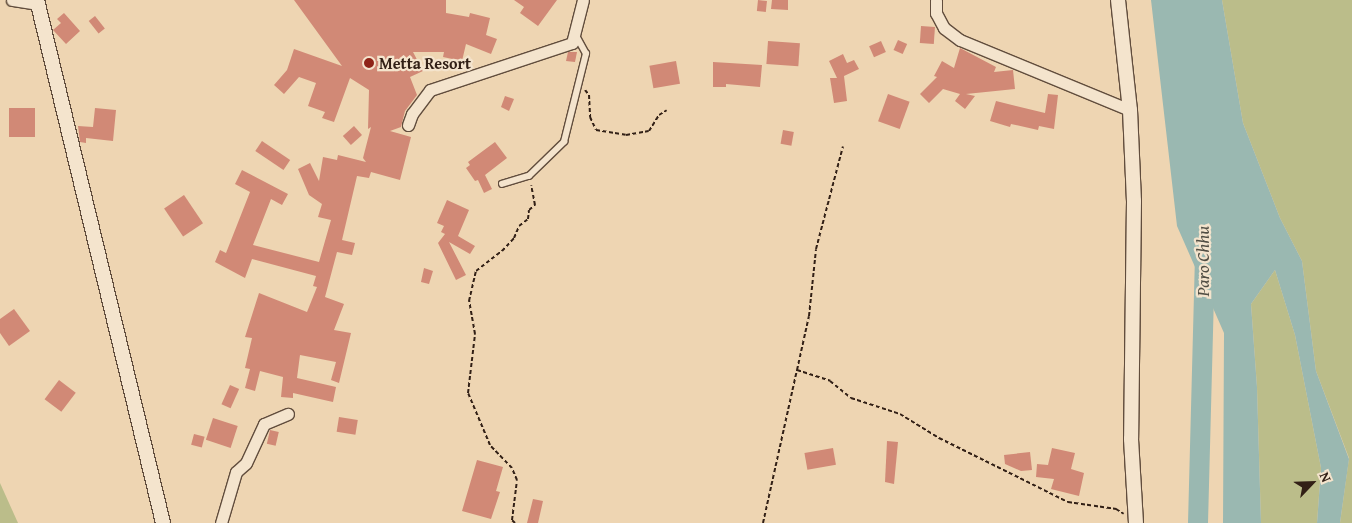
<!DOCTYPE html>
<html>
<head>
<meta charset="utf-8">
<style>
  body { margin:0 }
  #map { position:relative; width:1352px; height:523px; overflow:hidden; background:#eed5b2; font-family:"Gentium Book Plus",serif }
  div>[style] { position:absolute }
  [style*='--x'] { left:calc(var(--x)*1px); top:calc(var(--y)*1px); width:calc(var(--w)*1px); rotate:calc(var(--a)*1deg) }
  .green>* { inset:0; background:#bbbd8a }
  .water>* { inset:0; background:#9ab8b1 }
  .river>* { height:20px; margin:-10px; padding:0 10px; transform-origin:10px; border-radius:10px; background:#9ab8b1 }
  .building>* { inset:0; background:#d18976; transform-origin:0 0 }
  .path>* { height:2px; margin-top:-1px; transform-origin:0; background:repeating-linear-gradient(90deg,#322016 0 4px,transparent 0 6.5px) }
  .roads { filter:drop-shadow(1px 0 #614d3d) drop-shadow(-1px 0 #614d3d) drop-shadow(0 1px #614d3d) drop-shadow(0 -1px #614d3d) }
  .service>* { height:5.5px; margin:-2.75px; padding:0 2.75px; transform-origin:2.75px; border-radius:2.75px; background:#f4e4cd }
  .minor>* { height:11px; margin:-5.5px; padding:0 5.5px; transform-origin:5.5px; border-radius:5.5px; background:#f4e4cd }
  .tertiary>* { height:14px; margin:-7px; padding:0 7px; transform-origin:7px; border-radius:7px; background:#f4e4cd }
  .dots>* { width:14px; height:14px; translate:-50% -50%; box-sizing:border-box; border:2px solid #f4e4cd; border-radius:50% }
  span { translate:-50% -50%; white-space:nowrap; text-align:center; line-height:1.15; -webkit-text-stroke:4.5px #f4e4cd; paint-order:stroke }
  .poi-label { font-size:16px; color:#322016; font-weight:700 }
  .left { translate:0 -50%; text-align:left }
  .water-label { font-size:18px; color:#514e44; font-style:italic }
  .north { position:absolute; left:1287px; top:458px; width:50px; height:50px; -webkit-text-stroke:4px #f4e4cd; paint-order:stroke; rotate:66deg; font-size:14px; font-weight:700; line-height:20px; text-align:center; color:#322016 }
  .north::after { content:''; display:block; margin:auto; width:18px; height:22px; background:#322016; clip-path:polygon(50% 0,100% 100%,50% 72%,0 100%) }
</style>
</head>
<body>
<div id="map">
  <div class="green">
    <div style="clip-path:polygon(1222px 0,1352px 0,1352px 523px,1340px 523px,1349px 458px,1316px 371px,1302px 261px,1280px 218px,1243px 123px)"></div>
    <div style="clip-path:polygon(1275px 270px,1295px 335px,1321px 468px,1317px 523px,1261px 523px,1257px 387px,1251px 304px)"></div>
    <div style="clip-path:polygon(0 483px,18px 523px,0 523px)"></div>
  </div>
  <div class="water">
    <div style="clip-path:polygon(1151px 0,1222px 0,1243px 123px,1280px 218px,1302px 261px,1316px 371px,1349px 459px,1340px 523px,1317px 523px,1321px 468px,1295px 335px,1275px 270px,1251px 304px,1257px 387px,1261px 523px,1223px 523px,1224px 333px,1177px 226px)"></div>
  </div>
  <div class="river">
    <div style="--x:1198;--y:523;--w:264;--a:-88.5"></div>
  </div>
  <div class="building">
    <div style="clip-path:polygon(294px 0,446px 0,446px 13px,469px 17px,470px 13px,490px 18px,486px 35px,497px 39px,491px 54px,466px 44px,462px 61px,443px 57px,444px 52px,413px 52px,423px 71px,410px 77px,417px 95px,405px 111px,401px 127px,390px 131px,411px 137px,400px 180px,371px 172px,369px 178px,357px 176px,342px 240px,355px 243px,352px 255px,337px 252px,325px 297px,344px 304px,334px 330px,351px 333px,339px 383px,331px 380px,336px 362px,300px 355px,297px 378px,336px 387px,333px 402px,293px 393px,293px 398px,281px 397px,283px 377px,260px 371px,255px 391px,245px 388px,250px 369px,245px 368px,252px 338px,245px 337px,259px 293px,307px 312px,317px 287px,313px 286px,316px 276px,252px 259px,245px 278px,215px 262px,220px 250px,226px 253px,250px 192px,235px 184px,242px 170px,288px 194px,282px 205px,271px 199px,253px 245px,319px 262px,331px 220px,318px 217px,322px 204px,309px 195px,298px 169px,310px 163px,319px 181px,323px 157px,337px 160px,338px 155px,366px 162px,363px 158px,371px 127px,368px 129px,369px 90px,350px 78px,334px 122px,322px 118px,325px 112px,308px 106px,316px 83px,299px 77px,284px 94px,274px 85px,287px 70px,294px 49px,342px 66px)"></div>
    <div style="clip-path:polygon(514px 0,557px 0,538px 26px,520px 13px,524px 7px)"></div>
    <div style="left:758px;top:0;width:9px;height:11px;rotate:6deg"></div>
    <div style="clip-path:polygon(772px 0,788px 0,788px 10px,771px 9px)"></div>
    <div style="clip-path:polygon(64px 13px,80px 31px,66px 44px,53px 30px,61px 23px,57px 19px)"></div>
    <div style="left:95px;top:16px;width:16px;height:8px;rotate:52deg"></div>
    <div style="left:921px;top:26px;width:14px;height:17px;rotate:4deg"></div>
    <div style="left:898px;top:40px;width:10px;height:11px;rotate:24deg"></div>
    <div style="left:768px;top:41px;width:32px;height:23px;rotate:4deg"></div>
    <div style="left:881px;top:41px;width:12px;height:13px;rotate:66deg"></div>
    <div style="clip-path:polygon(960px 48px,996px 67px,994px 72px,1013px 70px,1015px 89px,966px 94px,975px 96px,965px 109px,955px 101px,960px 94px,943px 89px,929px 103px,920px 94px,937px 77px,934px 76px,942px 61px,954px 68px)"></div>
    <div style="clip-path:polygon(568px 52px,577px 52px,575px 62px,566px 61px)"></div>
    <div style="clip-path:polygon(843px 54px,847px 63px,854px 60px,859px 69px,844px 76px,847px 101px,834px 103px,830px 78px,837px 78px,829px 61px)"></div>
    <div style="left:676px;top:61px;width:23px;height:27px;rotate:80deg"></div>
    <div style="clip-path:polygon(713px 62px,762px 65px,760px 87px,726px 84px,726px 87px,713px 87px)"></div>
    <div style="left:888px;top:94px;width:23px;height:29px;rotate:20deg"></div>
    <div style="clip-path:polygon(1048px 94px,1058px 95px,1054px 129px,1039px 126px,1038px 130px,1011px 124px,1010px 127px,990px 121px,996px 101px,1045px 113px)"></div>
    <div style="clip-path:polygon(505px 96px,514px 99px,509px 111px,501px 107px)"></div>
    <div style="left:9px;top:108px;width:26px;height:29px"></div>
    <div style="clip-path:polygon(95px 108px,116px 110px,113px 141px,86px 138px,86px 143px,80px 142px,78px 126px,93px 127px)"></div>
    <div style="left:354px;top:126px;width:12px;height:15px;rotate:48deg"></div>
    <div style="left:783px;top:130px;width:11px;height:14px;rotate:10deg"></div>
    <div style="left:262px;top:141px;width:34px;height:12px;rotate:34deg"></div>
    <div style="clip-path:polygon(495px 142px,507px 158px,485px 175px,492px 189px,484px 193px,478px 180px,475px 181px,466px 168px,470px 165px,468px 162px)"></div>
    <div style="left:184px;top:195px;width:34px;height:24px;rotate:56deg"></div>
    <div style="clip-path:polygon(447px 200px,469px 210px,458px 236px,475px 246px,470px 254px,449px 242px,466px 275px,456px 280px,438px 243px,445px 234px,441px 232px,444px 226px,437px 223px)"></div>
    <div style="clip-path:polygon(424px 268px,433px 271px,429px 284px,421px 282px)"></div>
    <div style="clip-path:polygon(14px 309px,30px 331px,9px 346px,0 333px,0 319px)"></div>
    <div style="left:59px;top:380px;width:21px;height:24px;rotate:37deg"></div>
    <div style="left:230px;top:385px;width:10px;height:21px;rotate:24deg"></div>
    <div style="left:339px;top:417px;width:19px;height:15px;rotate:9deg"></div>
    <div style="left:213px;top:418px;width:26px;height:23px;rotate:18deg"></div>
    <div style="left:270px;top:430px;width:9px;height:14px;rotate:13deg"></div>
    <div style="left:194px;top:434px;width:11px;height:11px;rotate:15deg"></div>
    <div style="clip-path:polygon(887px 441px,898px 442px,894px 484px,885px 482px)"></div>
    <div style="left:833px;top:448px;width:17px;height:29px;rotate:80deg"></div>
    <div style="clip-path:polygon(1052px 448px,1075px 453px,1071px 469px,1084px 473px,1079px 496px,1051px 489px,1054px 479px,1036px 477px,1037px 464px,1048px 465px)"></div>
    <div style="clip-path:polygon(1030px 452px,1032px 470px,1021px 471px,1005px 464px,1004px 455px)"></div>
    <div style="clip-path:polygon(477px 460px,503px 467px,496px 491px,500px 492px,491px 519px,462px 511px)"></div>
    <div style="clip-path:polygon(533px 499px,543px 501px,538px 523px,527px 523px)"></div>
  </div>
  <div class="path">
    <div style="--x:585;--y:90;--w:6;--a:51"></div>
    <div style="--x:589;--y:95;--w:22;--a:87"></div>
    <div style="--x:590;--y:117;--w:14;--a:65"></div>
    <div style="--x:596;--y:130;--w:30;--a:9"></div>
    <div style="--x:626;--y:135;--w:23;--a:-10"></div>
    <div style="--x:649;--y:131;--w:19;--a:-58"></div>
    <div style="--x:659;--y:115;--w:9;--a:-32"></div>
    <div style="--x:797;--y:370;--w:55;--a:-77.5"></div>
    <div style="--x:809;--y:316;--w:67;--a:-84"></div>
    <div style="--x:816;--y:249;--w:106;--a:-75.3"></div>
    <div style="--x:515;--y:523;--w:4;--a:-135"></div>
    <div style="--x:512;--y:520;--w:40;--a:-82.9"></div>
    <div style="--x:517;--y:480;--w:13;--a:-113"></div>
    <div style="--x:512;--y:468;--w:32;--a:-134"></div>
    <div style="--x:490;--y:445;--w:56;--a:-112.9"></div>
    <div style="--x:468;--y:393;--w:59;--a:-83.2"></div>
    <div style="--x:475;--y:334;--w:34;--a:-100"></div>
    <div style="--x:469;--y:301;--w:31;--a:-77"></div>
    <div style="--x:476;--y:271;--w:33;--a:-38"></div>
    <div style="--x:502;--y:251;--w:18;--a:-47"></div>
    <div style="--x:514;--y:238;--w:13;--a:-67"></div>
    <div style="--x:519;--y:226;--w:11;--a:-38"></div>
    <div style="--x:528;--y:219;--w:9;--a:-84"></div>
    <div style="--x:529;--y:210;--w:8;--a:-40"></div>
    <div style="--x:535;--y:205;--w:20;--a:-101"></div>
    <div style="--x:763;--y:523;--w:157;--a:-77.5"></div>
    <div style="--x:797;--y:370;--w:35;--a:18"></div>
    <div style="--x:830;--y:381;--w:27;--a:39"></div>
    <div style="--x:851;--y:398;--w:52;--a:18.1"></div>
    <div style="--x:900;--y:414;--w:46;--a:31.6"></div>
    <div style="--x:939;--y:438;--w:144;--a:26.4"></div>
    <div style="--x:1068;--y:502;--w:49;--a:8.3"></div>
    <div style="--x:1116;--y:509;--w:9;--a:32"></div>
  </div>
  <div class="roads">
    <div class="service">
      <div style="--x:502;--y:184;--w:28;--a:-17"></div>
      <div style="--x:529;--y:176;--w:49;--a:-44.2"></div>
      <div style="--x:564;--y:142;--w:91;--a:-76"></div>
      <div style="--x:586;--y:54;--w:21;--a:-119"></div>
    </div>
    <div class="minor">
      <div style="--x:12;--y:0;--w:26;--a:9"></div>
      <div style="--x:936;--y:0;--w:13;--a:90"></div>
      <div style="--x:936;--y:13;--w:17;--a:62"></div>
      <div style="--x:944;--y:28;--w:20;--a:37"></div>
      <div style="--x:960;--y:40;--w:184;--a:22.4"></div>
      <div style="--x:408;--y:125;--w:12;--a:-70"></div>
      <div style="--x:412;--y:114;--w:30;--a:-53"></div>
      <div style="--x:430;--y:90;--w:150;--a:-18.3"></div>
      <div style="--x:572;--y:43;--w:44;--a:-75.7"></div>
      <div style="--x:221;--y:523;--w:53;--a:-73.6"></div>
      <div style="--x:236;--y:472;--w:13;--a:-42"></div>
      <div style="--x:246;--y:463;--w:43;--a:-65.2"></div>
      <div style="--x:264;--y:424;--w:26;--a:-23"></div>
    </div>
    <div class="tertiary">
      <div style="--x:37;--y:0;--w:538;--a:76.45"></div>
      <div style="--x:1118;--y:0;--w:111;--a:83.8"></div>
      <div style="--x:1130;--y:110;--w:91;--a:87.5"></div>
      <div style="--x:1134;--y:201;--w:238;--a:90.7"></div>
      <div style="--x:1131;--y:439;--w:84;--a:86.6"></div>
    </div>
  </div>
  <div class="dots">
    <div style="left:369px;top:63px;background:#8f2418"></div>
  </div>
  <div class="poi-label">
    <span class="left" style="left:379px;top:63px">Metta Resort</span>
  </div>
  <div class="water-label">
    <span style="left:1203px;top:261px;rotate:-90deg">Paro Chhu</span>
  </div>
  <div class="north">N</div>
</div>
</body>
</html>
